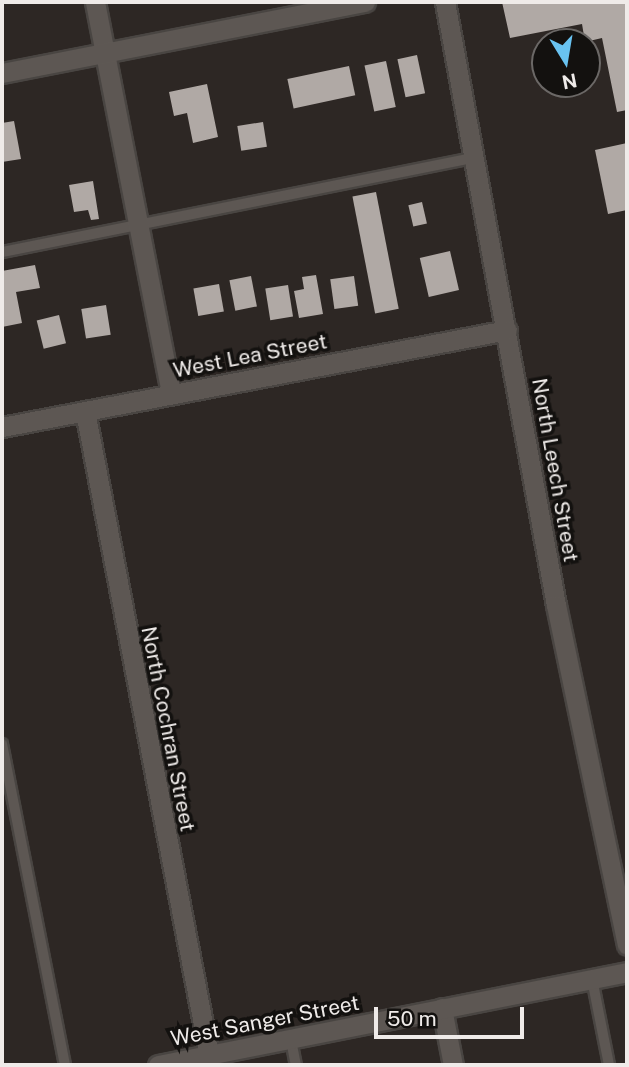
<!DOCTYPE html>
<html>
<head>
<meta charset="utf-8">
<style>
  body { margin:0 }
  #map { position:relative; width:629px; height:1067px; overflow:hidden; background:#2d2724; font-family:"Public Sans",sans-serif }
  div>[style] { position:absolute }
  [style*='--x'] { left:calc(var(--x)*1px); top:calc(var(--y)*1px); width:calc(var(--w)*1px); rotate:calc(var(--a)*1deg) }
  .building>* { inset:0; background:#b0a9a5; transform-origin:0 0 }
  .roads { filter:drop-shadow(2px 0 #494542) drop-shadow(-2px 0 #494542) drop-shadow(0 2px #494542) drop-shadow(0 -2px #494542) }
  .service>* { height:10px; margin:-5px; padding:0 5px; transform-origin:5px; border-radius:5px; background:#5d5753 }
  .minor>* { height:19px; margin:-9.5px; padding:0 9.5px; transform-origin:9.5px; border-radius:9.5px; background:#5d5753 }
  .tertiary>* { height:19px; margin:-9.5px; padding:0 9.5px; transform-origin:9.5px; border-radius:9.5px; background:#5d5753 }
  .secondary>* { height:19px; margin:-9.5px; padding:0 9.5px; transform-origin:9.5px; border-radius:9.5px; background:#5d5753 }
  span { translate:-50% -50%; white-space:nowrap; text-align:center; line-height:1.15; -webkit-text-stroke:7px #13110f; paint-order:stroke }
  .street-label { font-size:21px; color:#efebe9 }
  .frame { position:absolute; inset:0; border:4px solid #efebe9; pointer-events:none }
  .north { position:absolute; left:531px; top:28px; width:70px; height:70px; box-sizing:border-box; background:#13110f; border:2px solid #6b6866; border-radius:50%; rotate:169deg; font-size:19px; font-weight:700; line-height:28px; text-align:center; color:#efebe9 }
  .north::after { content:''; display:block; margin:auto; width:24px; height:32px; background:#69c3f1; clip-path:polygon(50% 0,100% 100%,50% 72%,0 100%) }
  .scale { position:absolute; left:374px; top:1007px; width:150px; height:32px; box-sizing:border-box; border:4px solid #efebe9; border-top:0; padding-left:9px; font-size:21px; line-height:24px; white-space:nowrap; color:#efebe9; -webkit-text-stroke:5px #13110f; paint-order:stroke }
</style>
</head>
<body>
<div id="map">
  <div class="building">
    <div style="clip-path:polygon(502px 2px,627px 2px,627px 110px,617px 112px,602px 38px,585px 42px,582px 24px,510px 38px)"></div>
    <div style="left:417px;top:55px;width:39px;height:20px;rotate:78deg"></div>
    <div style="left:386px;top:61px;width:47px;height:22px;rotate:78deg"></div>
    <div style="left:349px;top:66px;width:30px;height:63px;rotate:78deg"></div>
    <div style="clip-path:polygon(207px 84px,218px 137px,193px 143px,187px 113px,174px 116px,169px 92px)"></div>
    <div style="clip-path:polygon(14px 121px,21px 159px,2px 162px,2px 123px)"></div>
    <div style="left:263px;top:122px;width:25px;height:26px;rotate:81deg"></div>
    <div style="clip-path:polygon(627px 143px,627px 210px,608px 214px,595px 150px)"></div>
    <div style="clip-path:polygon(93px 181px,99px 219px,91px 220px,88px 210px,74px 212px,69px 185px)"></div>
    <div style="left:376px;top:192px;width:119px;height:24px;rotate:79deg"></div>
    <div style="left:422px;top:202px;width:22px;height:14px;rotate:77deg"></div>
    <div style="left:450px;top:251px;width:40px;height:31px;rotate:77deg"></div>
    <div style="clip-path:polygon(35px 265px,40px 288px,16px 292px,22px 323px,2px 327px,2px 271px)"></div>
    <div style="clip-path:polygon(316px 275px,323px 314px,299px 318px,294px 291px,304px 289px,302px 277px)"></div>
    <div style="left:251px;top:276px;width:31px;height:22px;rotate:79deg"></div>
    <div style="left:354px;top:276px;width:30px;height:24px;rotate:82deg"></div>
    <div style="left:219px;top:284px;width:28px;height:26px;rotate:80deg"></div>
    <div style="left:288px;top:285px;width:32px;height:23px;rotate:81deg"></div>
    <div style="left:106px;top:305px;width:30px;height:25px;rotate:81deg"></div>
    <div style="left:59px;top:315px;width:29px;height:23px;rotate:76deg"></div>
  </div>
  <div class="roads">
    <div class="service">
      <div style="--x:2;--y:252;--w:483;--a:-11.3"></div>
      <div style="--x:2;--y:744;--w:327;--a:78.9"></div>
      <div style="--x:592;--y:979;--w:88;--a:78.8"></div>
      <div style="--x:291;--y:1040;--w:25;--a:79"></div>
    </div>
    <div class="minor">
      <div style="--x:95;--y:2;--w:399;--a:79"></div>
      <div style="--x:2;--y:73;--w:370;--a:-11.1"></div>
      <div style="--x:85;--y:411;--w:656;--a:79.1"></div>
      <div style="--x:442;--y:1008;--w:58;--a:79.1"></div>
    </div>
    <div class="tertiary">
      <div style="--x:445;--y:2;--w:613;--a:79.57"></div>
      <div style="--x:556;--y:605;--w:347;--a:78.2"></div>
      <div style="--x:2;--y:427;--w:514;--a:-10.87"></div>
    </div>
    <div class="secondary">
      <div style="--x:158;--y:1065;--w:478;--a:-11.2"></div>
    </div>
  </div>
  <div class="street-label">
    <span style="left:250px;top:356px;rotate:-11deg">West Lea Street</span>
    <span style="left:555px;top:470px;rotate:80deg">North Leech Street</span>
    <span style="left:168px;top:729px;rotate:79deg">North Cochran Street</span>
    <span style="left:265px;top:1021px;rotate:-11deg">West Sanger Street</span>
  </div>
  <div class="frame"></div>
  <div class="north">N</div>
  <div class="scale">50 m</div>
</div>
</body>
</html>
